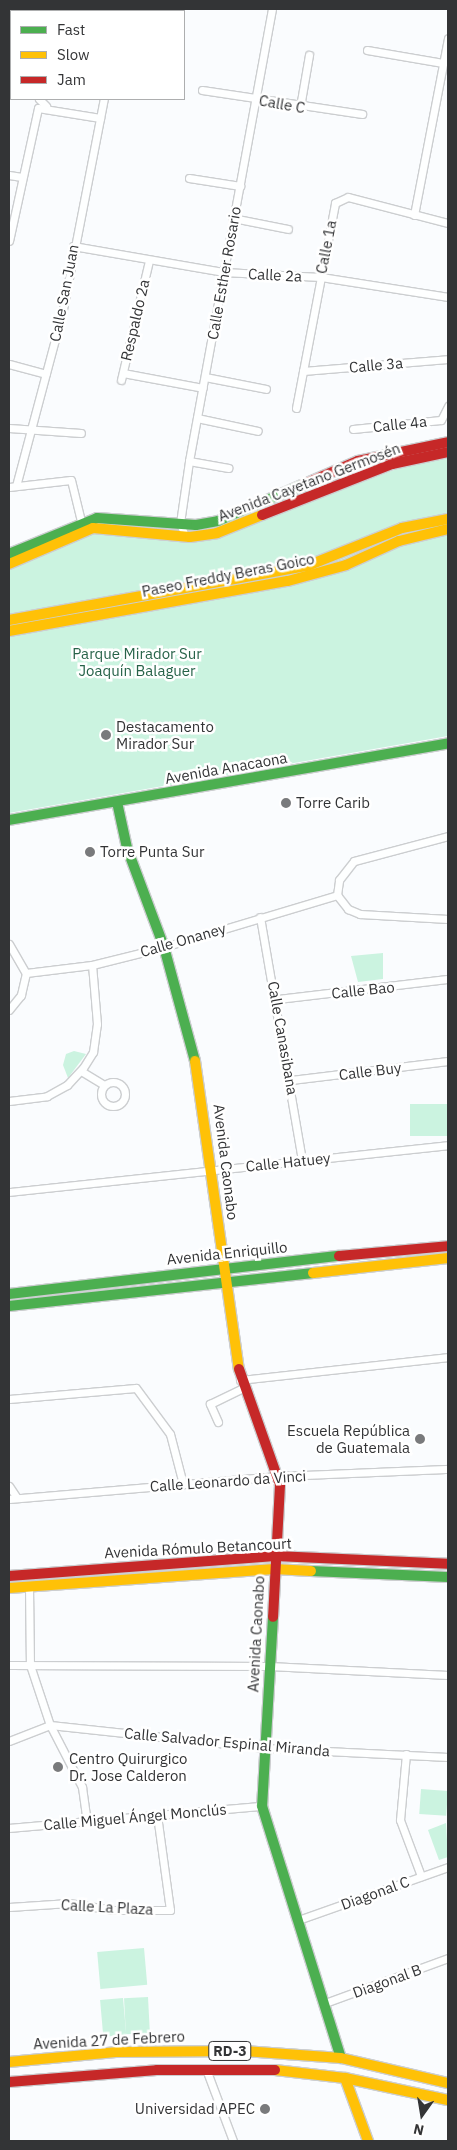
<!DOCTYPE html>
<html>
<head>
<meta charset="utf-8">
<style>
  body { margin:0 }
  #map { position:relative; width:457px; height:2150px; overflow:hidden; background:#fafcfe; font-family:"IBM Plex Sans",sans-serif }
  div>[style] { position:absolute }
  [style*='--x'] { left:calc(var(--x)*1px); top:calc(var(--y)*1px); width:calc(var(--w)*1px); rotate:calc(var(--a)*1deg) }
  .green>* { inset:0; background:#cbf3e0; transform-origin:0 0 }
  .roads { filter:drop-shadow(1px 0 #ccced0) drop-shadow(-1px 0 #ccced0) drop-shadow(0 1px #ccced0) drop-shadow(0 -1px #ccced0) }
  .street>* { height:7px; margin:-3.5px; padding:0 3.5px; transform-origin:3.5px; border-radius:3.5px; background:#feffff }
  .street>.ring { margin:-3.5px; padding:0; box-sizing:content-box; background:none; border:7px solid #feffff; border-radius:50% }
  .fast>* { height:10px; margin:-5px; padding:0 5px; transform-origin:5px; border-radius:5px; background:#4caf50 }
  .slow>* { height:10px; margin:-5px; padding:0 5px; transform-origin:5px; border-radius:5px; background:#ffc107 }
  .jam>* { height:10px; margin:-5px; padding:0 5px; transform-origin:5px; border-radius:5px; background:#c62828 }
  .dots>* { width:14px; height:14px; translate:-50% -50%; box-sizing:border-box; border:2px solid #fff; border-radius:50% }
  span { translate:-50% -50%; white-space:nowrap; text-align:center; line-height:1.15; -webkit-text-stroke:5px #fff; paint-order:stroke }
  .shield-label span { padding:1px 4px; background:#fff; border:1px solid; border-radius:4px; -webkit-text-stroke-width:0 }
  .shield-label { font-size:14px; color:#333436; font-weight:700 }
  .street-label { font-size:15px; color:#333436 }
  .park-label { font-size:15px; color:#276349 }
  .poi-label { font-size:15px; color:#333436 }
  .left { translate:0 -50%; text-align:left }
  .right { translate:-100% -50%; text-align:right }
  .frame { position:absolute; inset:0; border:10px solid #333436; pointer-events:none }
  .legend { position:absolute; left:10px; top:10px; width:175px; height:90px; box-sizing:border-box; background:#fff; border:1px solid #adaeaf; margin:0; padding:6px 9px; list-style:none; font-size:15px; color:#333436 }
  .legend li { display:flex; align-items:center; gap:10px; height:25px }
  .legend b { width:25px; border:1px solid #adaeaf }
  .north { position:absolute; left:397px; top:2090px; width:50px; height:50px; -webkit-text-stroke:4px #fff; paint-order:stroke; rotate:193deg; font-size:14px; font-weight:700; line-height:20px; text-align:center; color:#333436 }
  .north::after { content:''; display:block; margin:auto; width:18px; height:22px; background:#333436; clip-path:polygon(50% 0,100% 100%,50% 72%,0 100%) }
</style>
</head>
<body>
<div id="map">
  <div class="green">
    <div style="clip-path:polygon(448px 457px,448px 736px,9px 813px,9px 568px,93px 532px,221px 536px,394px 470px)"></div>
    <div style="clip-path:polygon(383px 953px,383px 979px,358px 982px,351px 956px)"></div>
    <div style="clip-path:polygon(74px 1051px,86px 1054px,68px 1078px,63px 1065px,66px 1054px)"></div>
    <div style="left:448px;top:1104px;width:32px;height:38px;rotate:90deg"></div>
    <div style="left:421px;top:1789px;width:27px;height:25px;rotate:4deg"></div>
    <div style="clip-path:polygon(446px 1823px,448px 1857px,439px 1860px,428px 1830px)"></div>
    <div style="left:144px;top:1948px;width:37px;height:47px;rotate:85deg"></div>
    <div style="left:148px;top:1997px;width:36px;height:24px;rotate:87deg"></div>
    <div style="left:123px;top:1998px;width:37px;height:23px;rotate:85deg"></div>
  </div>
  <div class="roads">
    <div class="street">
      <div style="--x:123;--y:11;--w:2;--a:-90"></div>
      <div style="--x:9;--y:39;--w:2;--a:0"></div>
      <div style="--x:367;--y:50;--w:77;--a:9.7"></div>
      <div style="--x:9;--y:79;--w:3;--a:45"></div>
      <div style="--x:202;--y:90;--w:162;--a:8.5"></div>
      <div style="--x:39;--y:99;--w:10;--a:45"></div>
      <div style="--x:300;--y:107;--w:53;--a:-80.2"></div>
      <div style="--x:9;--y:175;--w:13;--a:9"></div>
      <div style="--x:189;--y:178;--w:52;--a:8.9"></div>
      <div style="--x:414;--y:215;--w:180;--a:-79.1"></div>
      <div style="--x:233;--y:218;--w:56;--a:11.3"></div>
      <div style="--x:9;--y:241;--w:136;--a:-77.7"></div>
      <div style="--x:38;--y:108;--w:63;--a:9.2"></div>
      <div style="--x:73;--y:246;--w:152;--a:9.8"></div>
      <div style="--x:223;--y:272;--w:98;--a:2.9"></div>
      <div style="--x:321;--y:277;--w:129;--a:8.9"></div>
      <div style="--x:9;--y:364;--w:38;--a:15"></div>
      <div style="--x:303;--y:371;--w:145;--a:-4.7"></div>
      <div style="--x:123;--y:373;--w:81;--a:10.6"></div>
      <div style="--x:205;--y:377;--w:62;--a:11.1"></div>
      <div style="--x:121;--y:380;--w:122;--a:-76.8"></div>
      <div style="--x:296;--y:408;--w:209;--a:-79.2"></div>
      <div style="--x:335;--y:203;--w:14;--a:-25"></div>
      <div style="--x:348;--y:197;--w:103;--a:14.6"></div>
      <div style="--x:197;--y:418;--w:62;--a:12"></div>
      <div style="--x:9;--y:428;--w:72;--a:4"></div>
      <div style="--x:353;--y:429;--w:88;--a:-5.8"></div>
      <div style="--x:441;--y:420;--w:16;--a:-63"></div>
      <div style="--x:189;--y:461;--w:40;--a:10"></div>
      <div style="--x:16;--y:486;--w:183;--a:-75.1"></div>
      <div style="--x:63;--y:309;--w:214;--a:-79"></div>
      <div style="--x:9;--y:487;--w:62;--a:-6.4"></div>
      <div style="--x:71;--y:480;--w:42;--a:76.3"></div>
      <div style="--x:185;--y:536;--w:14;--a:-111"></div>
      <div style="--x:180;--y:523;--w:63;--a:-81.7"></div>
      <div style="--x:189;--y:461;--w:460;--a:-79.6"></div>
      <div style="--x:337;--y:895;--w:15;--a:-82"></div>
      <div style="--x:339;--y:880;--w:24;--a:-52"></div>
      <div style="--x:354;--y:861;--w:97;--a:-14.9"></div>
      <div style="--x:337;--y:895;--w:18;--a:52"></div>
      <div style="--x:348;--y:909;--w:13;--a:23"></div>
      <div style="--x:360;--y:914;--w:88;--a:3.3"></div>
      <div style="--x:260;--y:917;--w:247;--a:80.2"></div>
      <div style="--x:9;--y:944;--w:34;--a:60"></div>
      <div style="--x:26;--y:973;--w:23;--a:103"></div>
      <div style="--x:21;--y:995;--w:19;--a:129"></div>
      <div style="--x:26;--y:973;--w:66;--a:-6.9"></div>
      <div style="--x:92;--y:965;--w:74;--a:-14"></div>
      <div style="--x:164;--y:947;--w:181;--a:-16.7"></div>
      <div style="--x:277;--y:999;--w:172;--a:-6.7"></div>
      <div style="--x:81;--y:1071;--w:27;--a:31"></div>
      <div style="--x:291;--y:1080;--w:158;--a:-6.9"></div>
      <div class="ring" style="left:101px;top:1082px;width:17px;height:17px"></div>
      <div style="--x:9;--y:1101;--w:38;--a:-7"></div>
      <div style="--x:47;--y:1096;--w:23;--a:-29"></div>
      <div style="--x:67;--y:1085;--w:23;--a:-47"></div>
      <div style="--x:83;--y:1068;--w:19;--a:-58"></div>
      <div style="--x:93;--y:1052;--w:28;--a:-82"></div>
      <div style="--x:97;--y:1024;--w:59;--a:-94.8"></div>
      <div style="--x:9;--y:1192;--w:442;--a:-6.1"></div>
      <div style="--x:240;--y:1380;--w:209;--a:-6.3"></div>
      <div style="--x:9;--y:1399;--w:127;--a:-5"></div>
      <div style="--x:136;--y:1388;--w:57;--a:53.5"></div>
      <div style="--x:170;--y:1434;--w:52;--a:75.4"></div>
      <div style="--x:218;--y:1422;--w:20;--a:-114"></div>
      <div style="--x:210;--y:1404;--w:37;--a:-26"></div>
      <div style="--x:9;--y:1486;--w:14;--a:56"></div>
      <div style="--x:9;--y:1499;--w:270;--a:-4.9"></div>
      <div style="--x:278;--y:1476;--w:170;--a:-2.4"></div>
      <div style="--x:29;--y:1586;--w:79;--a:89.3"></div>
      <div style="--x:30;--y:1665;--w:63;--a:71.6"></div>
      <div style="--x:50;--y:1725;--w:70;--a:62.7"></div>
      <div style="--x:82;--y:1787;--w:34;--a:82"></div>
      <div style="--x:9;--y:1665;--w:260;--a:0.2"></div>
      <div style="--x:269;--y:1666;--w:179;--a:2.9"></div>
      <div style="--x:9;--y:1741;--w:44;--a:-21.3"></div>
      <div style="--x:50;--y:1725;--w:216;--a:6.1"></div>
      <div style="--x:265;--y:1748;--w:183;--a:2.8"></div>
      <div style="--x:406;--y:1754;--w:66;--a:95.2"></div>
      <div style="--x:400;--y:1820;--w:60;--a:69.4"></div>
      <div style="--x:9;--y:1828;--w:254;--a:-5"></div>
      <div style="--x:9;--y:1907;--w:60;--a:-3.8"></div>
      <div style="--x:69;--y:1903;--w:45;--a:9"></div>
      <div style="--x:113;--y:1910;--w:57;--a:0"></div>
      <div style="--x:170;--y:1910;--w:96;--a:-97.8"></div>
      <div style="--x:301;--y:1919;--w:156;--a:-19.5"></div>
      <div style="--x:325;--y:2003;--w:131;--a:-20.1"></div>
      <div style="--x:206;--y:2069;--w:77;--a:69.4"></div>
    </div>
    <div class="fast">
      <div style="--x:9;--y:554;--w:95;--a:-22.2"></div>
      <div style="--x:97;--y:518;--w:99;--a:4"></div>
      <div style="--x:196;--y:525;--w:22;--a:-10"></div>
      <div style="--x:218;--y:521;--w:91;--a:-23.2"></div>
      <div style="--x:117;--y:802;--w:47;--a:77.7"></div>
      <div style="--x:127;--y:848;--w:106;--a:69.5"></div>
      <div style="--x:164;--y:947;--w:118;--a:74.8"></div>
      <div style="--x:9;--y:820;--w:446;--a:-9.9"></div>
      <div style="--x:9;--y:1294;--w:332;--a:-6.6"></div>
      <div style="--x:9;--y:1306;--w:306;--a:-6.2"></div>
      <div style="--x:311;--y:1571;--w:137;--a:2.5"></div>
      <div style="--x:273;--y:1617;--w:189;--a:93.3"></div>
      <div style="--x:262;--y:1806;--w:264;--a:72.6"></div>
    </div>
    <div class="slow">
      <div style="--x:9;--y:564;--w:91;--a:-23.2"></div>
      <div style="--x:93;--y:528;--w:97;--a:5.3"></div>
      <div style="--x:190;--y:537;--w:27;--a:-8"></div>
      <div style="--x:217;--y:533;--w:48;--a:-21.8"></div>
      <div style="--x:9;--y:620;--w:303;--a:-10.3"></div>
      <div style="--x:307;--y:566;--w:102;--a:-21.8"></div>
      <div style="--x:402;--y:528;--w:47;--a:-11.1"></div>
      <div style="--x:9;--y:631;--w:283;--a:-10.2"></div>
      <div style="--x:288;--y:581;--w:60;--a:-15.4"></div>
      <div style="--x:346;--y:565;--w:58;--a:-24.4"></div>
      <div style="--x:399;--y:541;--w:50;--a:-13.8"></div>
      <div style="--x:195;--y:1061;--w:311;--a:81.9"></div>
      <div style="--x:313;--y:1273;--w:136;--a:-6.3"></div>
      <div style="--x:9;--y:1588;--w:266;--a:-4.1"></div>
      <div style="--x:274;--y:1569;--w:37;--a:3"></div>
      <div style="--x:9;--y:2062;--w:107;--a:-5.3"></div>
      <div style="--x:116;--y:2052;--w:128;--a:-0.4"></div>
      <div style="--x:244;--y:2051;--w:97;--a:4.1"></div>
      <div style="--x:341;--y:2058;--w:110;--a:13.2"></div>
      <div style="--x:275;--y:2070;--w:70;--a:6.5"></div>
      <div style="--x:345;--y:2078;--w:105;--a:12.1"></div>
      <div style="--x:345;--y:2078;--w:67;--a:69.9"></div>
    </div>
    <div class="jam">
      <div style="--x:302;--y:485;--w:61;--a:-23.2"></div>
      <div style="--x:358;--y:461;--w:92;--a:-11.9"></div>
      <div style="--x:262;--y:515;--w:140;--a:-21.4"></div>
      <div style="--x:392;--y:464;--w:57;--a:-12.1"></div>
      <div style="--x:339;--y:1256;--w:109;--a:-5.2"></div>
      <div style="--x:239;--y:1369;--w:123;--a:70.5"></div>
      <div style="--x:280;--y:1485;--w:132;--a:93"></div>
      <div style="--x:9;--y:1576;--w:267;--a:-4.3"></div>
      <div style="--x:275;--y:1556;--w:173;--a:2.6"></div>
      <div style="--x:9;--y:2082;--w:148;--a:-4.6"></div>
      <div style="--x:157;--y:2070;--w:118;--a:0"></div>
    </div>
  </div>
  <div class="dots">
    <div style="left:106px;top:735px;background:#797a7c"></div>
    <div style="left:286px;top:803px;background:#797a7c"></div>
    <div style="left:90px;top:852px;background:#797a7c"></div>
    <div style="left:420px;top:1439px;background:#797a7c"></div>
    <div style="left:58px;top:1767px;background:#797a7c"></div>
    <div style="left:265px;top:2109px;background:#797a7c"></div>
  </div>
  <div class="shield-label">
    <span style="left:230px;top:2051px">RD-3</span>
  </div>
  <div class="street-label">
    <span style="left:282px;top:104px;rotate:10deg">Calle C</span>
    <span style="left:326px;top:247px;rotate:-79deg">Calle 1a</span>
    <span style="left:224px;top:273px;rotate:-80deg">Calle Esther Rosario</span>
    <span style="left:275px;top:275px;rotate:3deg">Calle 2a</span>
    <span style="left:64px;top:293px;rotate:-79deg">Calle San Juan</span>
    <span style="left:135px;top:320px;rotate:-77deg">Respaldo 2a</span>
    <span style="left:376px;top:365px;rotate:-5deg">Calle 3a</span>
    <span style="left:400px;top:424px;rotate:-6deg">Calle 4a</span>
    <span style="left:309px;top:482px;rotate:-21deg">Avenida Cayetano Germosén</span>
    <span style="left:228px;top:575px;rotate:-11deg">Paseo Freddy Beras Goico</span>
    <span style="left:226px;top:768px;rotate:-10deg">Avenida Anacaona</span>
    <span style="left:183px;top:940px;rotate:-16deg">Calle Onaney</span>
    <span style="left:363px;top:990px;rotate:-6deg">Calle Bao</span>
    <span style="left:283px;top:1038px;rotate:80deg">Calle Canasibana</span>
    <span style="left:370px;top:1071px;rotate:-7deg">Calle Buy</span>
    <span style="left:226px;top:1162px;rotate:83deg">Avenida Caonabo</span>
    <span style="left:288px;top:1162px;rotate:-6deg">Calle Hatuey</span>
    <span style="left:227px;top:1253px;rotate:-6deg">Avenida Enriquillo</span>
    <span style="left:228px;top:1481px;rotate:-4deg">Calle Leonardo da Vinci</span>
    <span style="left:198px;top:1548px;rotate:-3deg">Avenida Rómulo Betancourt</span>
    <span style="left:256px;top:1634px;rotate:-87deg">Avenida Caonabo</span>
    <span style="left:227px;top:1742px;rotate:5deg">Calle Salvador Espinal Miranda</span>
    <span style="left:135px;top:1817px;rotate:-5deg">Calle Miguel Ángel Monclús</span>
    <span style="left:375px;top:1893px;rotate:-20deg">Diagonal C</span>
    <span style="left:107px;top:1907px;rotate:3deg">Calle La Plaza</span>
    <span style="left:387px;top:1981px;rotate:-20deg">Diagonal B</span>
    <span style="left:109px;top:2040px;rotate:-3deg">Avenida 27 de Febrero</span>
  </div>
  <div class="park-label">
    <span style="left:137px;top:662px">Parque Mirador Sur<br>Joaquín Balaguer</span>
  </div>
  <div class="poi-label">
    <span class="left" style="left:116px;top:735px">Destacamento<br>Mirador Sur</span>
    <span class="left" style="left:296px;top:803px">Torre Carib</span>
    <span class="left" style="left:100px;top:852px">Torre Punta Sur</span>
    <span class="right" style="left:410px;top:1439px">Escuela República<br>de Guatemala</span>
    <span class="left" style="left:69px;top:1767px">Centro Quirurgico<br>Dr. Jose Calderon</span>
    <span class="right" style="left:255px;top:2109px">Universidad APEC</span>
  </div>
  <div class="frame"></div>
  <ul class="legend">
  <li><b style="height:6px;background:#4caf50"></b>Fast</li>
  <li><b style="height:6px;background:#ffc107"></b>Slow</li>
  <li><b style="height:6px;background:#c62828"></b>Jam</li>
  </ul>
  <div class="north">N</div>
</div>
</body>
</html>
